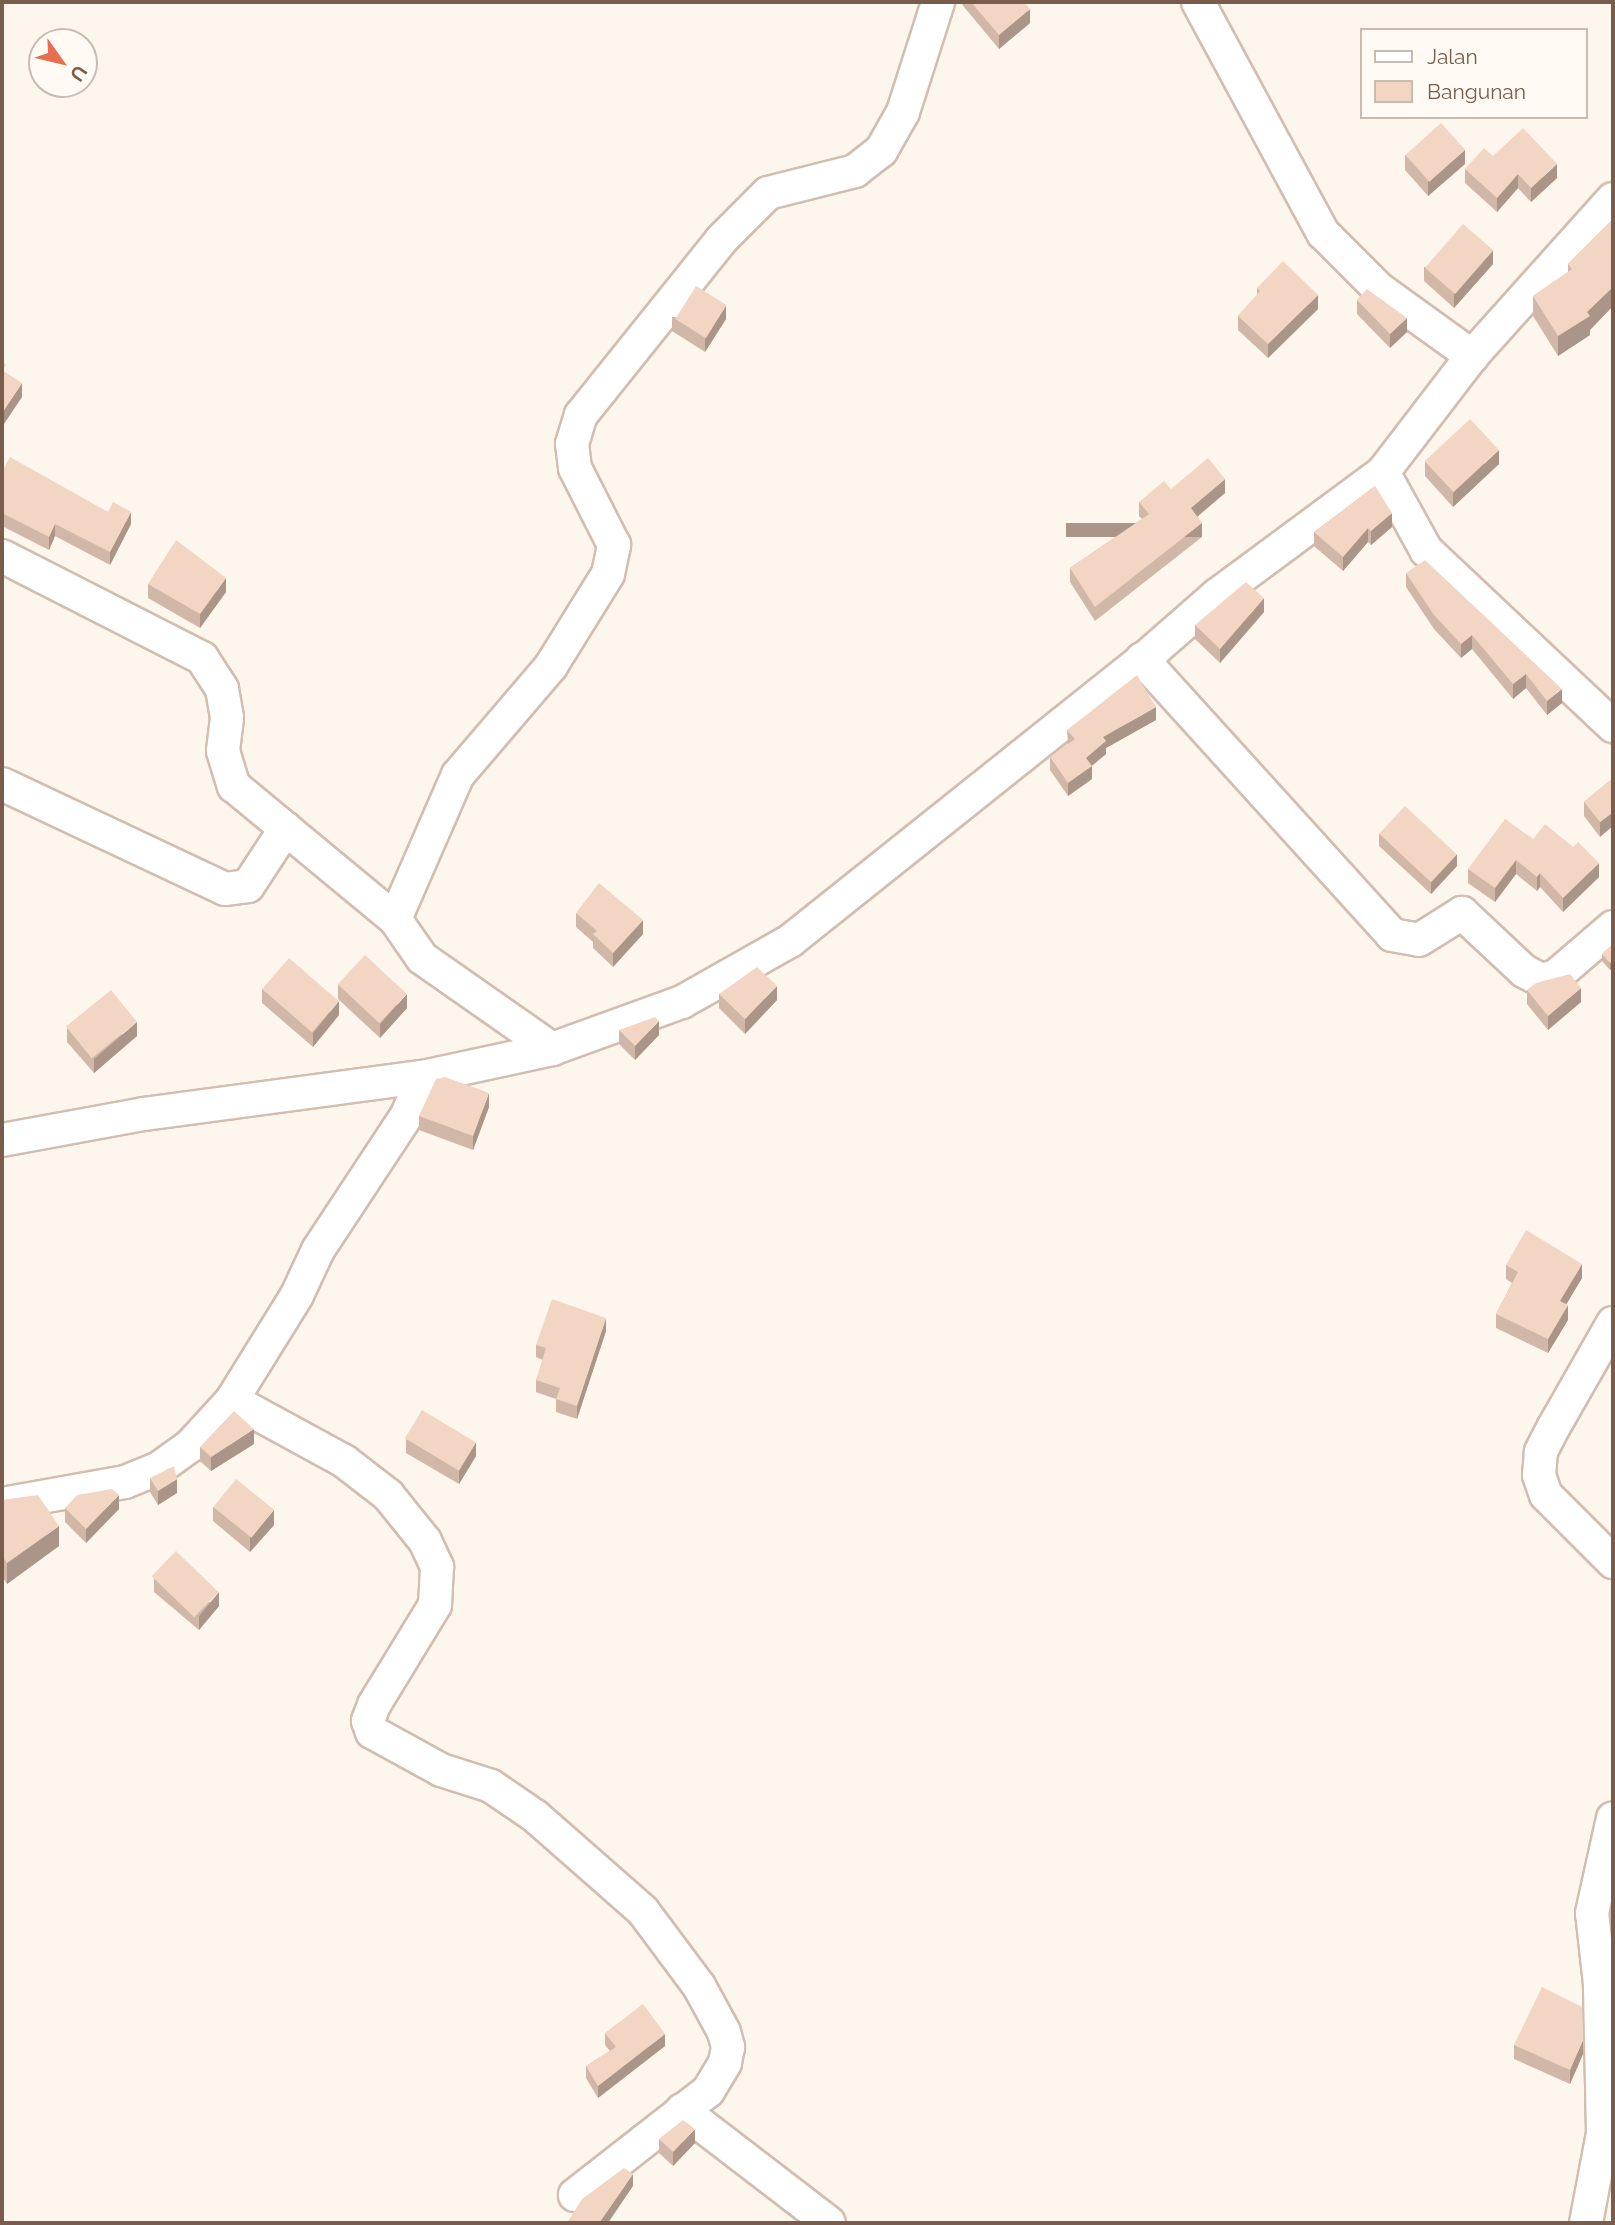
<!DOCTYPE html>
<html>
<head>
<meta charset="utf-8">
<style>
  body { margin:0 }
  #map { position:relative; width:1615px; height:2225px; overflow:hidden; background:#fdf6ec; font-family:Raleway,sans-serif }
  div>[style] { position:absolute }
  [style*='--x'] { left:calc(var(--x)*1px); top:calc(var(--y)*1px); width:calc(var(--w)*1px); rotate:calc(var(--a)*1deg) }
  .roads { filter:drop-shadow(2px 0 #d1beb0) drop-shadow(-2px 0 #d1beb0) drop-shadow(0 2px #d1beb0) drop-shadow(0 -2px #d1beb0) }
  .minor>* { height:32px; margin:-16px; padding:0 16px; transform-origin:16px; border-radius:16px; background:#fff }
  .wall>* { inset:0; background:#d1b7a8 }
  .shaded-wall>* { inset:0; background:#aa9588; transform-origin:0 0 }
  .building>* { inset:0; background:#f3d5c3; transform-origin:0 0 }
  span { translate:-50% -50%; white-space:nowrap; text-align:center; line-height:1.15; -webkit-text-stroke:5px #fffaf3; paint-order:stroke }
  .frame { position:absolute; inset:0; border:4px solid #7a5c4d; pointer-events:none }
  .legend { position:absolute; left:1360px; top:28px; width:228px; height:91px; box-sizing:border-box; background:#fffaf3; border:2px solid #cabbb1; margin:0; padding:9px 12px; list-style:none; font-size:21px; color:#7a5c4d }
  .legend li { display:flex; align-items:center; gap:14px; height:35px }
  .legend b { width:35px; border:2px solid #cabbb1 }
  .north { position:absolute; left:28px; top:28px; width:70px; height:70px; box-sizing:border-box; background:#fffaf3; border:2px solid #cabbb1; border-radius:50%; rotate:124deg; font-size:19px; font-weight:700; line-height:28px; text-align:center; color:#7a5c4d }
  .north::after { content:''; display:block; margin:auto; width:24px; height:32px; background:#e76f51; clip-path:polygon(50% 0,100% 100%,50% 72%,0 100%) }
</style>
</head>
<body>
<div id="map">
  <div class="roads">
    <div class="minor">
      <div style="--x:1198;--y:2;--w:263;--a:61.6"></div>
      <div style="--x:1323;--y:233;--w:79;--a:45"></div>
      <div style="--x:1379;--y:289;--w:115;--a:35.8"></div>
      <div style="--x:1383;--y:472;--w:89;--a:61.1"></div>
      <div style="--x:1426;--y:550;--w:257;--a:43.3"></div>
      <div style="--x:2;--y:556;--w:225;--a:27"></div>
      <div style="--x:202;--y:658;--w:37;--a:57"></div>
      <div style="--x:222;--y:689;--w:29;--a:80"></div>
      <div style="--x:227;--y:718;--w:33;--a:97"></div>
      <div style="--x:223;--y:751;--w:37;--a:73"></div>
      <div style="--x:234;--y:786;--w:209;--a:39.6"></div>
      <div style="--x:395;--y:919;--w:47;--a:55.3"></div>
      <div style="--x:422;--y:958;--w:159;--a:35"></div>
      <div style="--x:1142;--y:659;--w:372;--a:47.8"></div>
      <div style="--x:1392;--y:935;--w:27;--a:10"></div>
      <div style="--x:1419;--y:940;--w:51;--a:-32.1"></div>
      <div style="--x:1462;--y:913;--w:85;--a:43.1"></div>
      <div style="--x:1524;--y:971;--w:19;--a:28"></div>
      <div style="--x:1541;--y:980;--w:16;--a:-15"></div>
      <div style="--x:1556;--y:976;--w:75;--a:-40.7"></div>
      <div style="--x:2;--y:784;--w:246;--a:25.2"></div>
      <div style="--x:225;--y:889;--w:23;--a:-7"></div>
      <div style="--x:248;--y:886;--w:69;--a:-56.8"></div>
      <div style="--x:395;--y:919;--w:157;--a:-66.4"></div>
      <div style="--x:458;--y:775;--w:143;--a:-49.5"></div>
      <div style="--x:551;--y:666;--w:108;--a:-58.2"></div>
      <div style="--x:608;--y:574;--w:30;--a:-78"></div>
      <div style="--x:614;--y:545;--w:86;--a:-116.9"></div>
      <div style="--x:575;--y:468;--w:24;--a:-97"></div>
      <div style="--x:572;--y:444;--w:30;--a:-73"></div>
      <div style="--x:581;--y:415;--w:224;--a:-51.3"></div>
      <div style="--x:721;--y:240;--w:66;--a:-45"></div>
      <div style="--x:768;--y:193;--w:90;--a:-14.2"></div>
      <div style="--x:855;--y:171;--w:33;--a:-38"></div>
      <div style="--x:881;--y:151;--w:45;--a:-60.6"></div>
      <div style="--x:903;--y:112;--w:115;--a:-72.3"></div>
      <div style="--x:2;--y:1140;--w:144;--a:-10.4"></div>
      <div style="--x:144;--y:1114;--w:281;--a:-7.6"></div>
      <div style="--x:1613;--y:1323;--w:121;--a:119.7"></div>
      <div style="--x:1553;--y:1428;--w:27;--a:117"></div>
      <div style="--x:1541;--y:1452;--w:23;--a:95"></div>
      <div style="--x:1539;--y:1475;--w:21;--a:71"></div>
      <div style="--x:1546;--y:1495;--w:95;--a:45"></div>
      <div style="--x:232;--y:1400;--w:128;--a:28.6"></div>
      <div style="--x:344;--y:1461;--w:56;--a:37.7"></div>
      <div style="--x:388;--y:1495;--w:59;--a:51.2"></div>
      <div style="--x:425;--y:1541;--w:29;--a:65"></div>
      <div style="--x:437;--y:1567;--w:38;--a:93"></div>
      <div style="--x:435;--y:1605;--w:117;--a:121.4"></div>
      <div style="--x:374;--y:1705;--w:17;--a:111"></div>
      <div style="--x:368;--y:1721;--w:12;--a:70"></div>
      <div style="--x:372;--y:1732;--w:79;--a:28.8"></div>
      <div style="--x:441;--y:1770;--w:52;--a:17.7"></div>
      <div style="--x:491;--y:1786;--w:53;--a:34.3"></div>
      <div style="--x:535;--y:1816;--w:144;--a:41.3"></div>
      <div style="--x:643;--y:1911;--w:94;--a:53.3"></div>
      <div style="--x:699;--y:1986;--w:52;--a:61.5"></div>
      <div style="--x:724;--y:2032;--w:16;--a:75"></div>
      <div style="--x:728;--y:2047;--w:16;--a:101"></div>
      <div style="--x:725;--y:2063;--w:33;--a:121"></div>
      <div style="--x:708;--y:2091;--w:169;--a:142"></div>
      <div style="--x:2;--y:1504;--w:125;--a:-10.1"></div>
      <div style="--x:125;--y:1482;--w:35;--a:-22"></div>
      <div style="--x:158;--y:1469;--w:39;--a:-36"></div>
      <div style="--x:190;--y:1446;--w:62;--a:-47.6"></div>
      <div style="--x:232;--y:1400;--w:123;--a:-58.2"></div>
      <div style="--x:297;--y:1295;--w:50;--a:-65"></div>
      <div style="--x:318;--y:1250;--w:162;--a:-56.6"></div>
      <div style="--x:407;--y:1115;--w:41;--a:-67.2"></div>
      <div style="--x:423;--y:1077;--w:132;--a:-12.2"></div>
      <div style="--x:552;--y:1049;--w:138;--a:-19.9"></div>
      <div style="--x:682;--y:1002;--w:124;--a:-29.5"></div>
      <div style="--x:790;--y:941;--w:465;--a:-38.6"></div>
      <div style="--x:1153;--y:651;--w:85;--a:-41.2"></div>
      <div style="--x:1217;--y:595;--w:207;--a:-36.5"></div>
      <div style="--x:1383;--y:472;--w:146;--a:-52.5"></div>
      <div style="--x:1472;--y:356;--w:211;--a:-48.1"></div>
      <div style="--x:682;--y:2110;--w:185;--a:37.5"></div>
      <div style="--x:1586;--y:2223;--w:92;--a:-79.3"></div>
      <div style="--x:1603;--y:2133;--w:149;--a:-91.2"></div>
      <div style="--x:1600;--y:1984;--w:71;--a:-96.4"></div>
      <div style="--x:1592;--y:1913;--w:97;--a:-77.5"></div>
    </div>
  </div>
  <div class="wall">
    <div style="clip-path:polygon(960px 2px,1024px 2px,1030px 23px,999px 49px)"></div>
    <div style="clip-path:polygon(1405px 155px,1465px 164px,1428px 196px,1405px 170px)"></div>
    <div style="clip-path:polygon(1465px 169px,1557px 178px,1531px 202px,1518px 188px,1497px 212px,1465px 183px)"></div>
    <div style="clip-path:polygon(1613px 219px,1613px 306px,1590px 330px,1590px 335px,1558px 356px,1533px 316px,1533px 296px,1568px 272px,1568px 264px)"></div>
    <div style="clip-path:polygon(1493px 264px,1454px 308px,1424px 281px,1424px 267px)"></div>
    <div style="clip-path:polygon(1257px 288px,1318px 309px,1268px 358px,1238px 330px,1238px 316px,1257px 295px)"></div>
    <div style="clip-path:polygon(1357px 300px,1407px 332px,1390px 348px,1357px 314px)"></div>
    <div style="clip-path:polygon(672px 317px,726px 319px,705px 352px,672px 331px)"></div>
    <div style="clip-path:polygon(1425px 462px,1499px 464px,1453px 507px,1425px 476px)"></div>
    <div style="clip-path:polygon(2px 472px,108px 512px,131px 524px,110px 565px,55px 536px,49px 550px,2px 526px)"></div>
    <div style="clip-path:polygon(1375px 486px,1392px 527px,1371px 545px,1368px 542px,1343px 571px,1314px 546px,1314px 532px)"></div>
    <div style="clip-path:polygon(1171px 489px,1225px 493px,1198px 516px,1202px 537px,1095px 621px,1070px 582px,1070px 568px,1142px 519px,1139px 516px,1139px 502px)"></div>
    <div style="clip-path:polygon(1406px 573px,1562px 703px,1547px 715px,1526px 688px,1513px 699px,1472px 649px,1461px 658px,1434px 629px,1406px 587px)"></div>
    <div style="clip-path:polygon(148px 584px,226px 592px,200px 628px,148px 598px)"></div>
    <div style="clip-path:polygon(1264px 612px,1220px 663px,1195px 639px,1195px 625px)"></div>
    <div style="clip-path:polygon(1156px 720px,1106px 748px,1106px 754px,1091px 766px,1092px 779px,1068px 796px,1050px 770px,1050px 757px,1068px 744px,1067px 730px)"></div>
    <div style="clip-path:polygon(1613px 778px,1600px 837px,1584px 816px,1584px 802px)"></div>
    <div style="clip-path:polygon(1379px 834px,1457px 866px,1431px 894px,1379px 846px)"></div>
    <div style="clip-path:polygon(1533px 839px,1599px 877px,1563px 912px,1540px 887px,1537px 891px,1516px 874px,1495px 902px,1468px 883px,1468px 869px)"></div>
    <div style="clip-path:polygon(576px 913px,643px 934px,613px 967px,593px 948px,593px 942px,576px 927px)"></div>
    <div style="clip-path:polygon(1613px 944px,1613px 967px,1610px 970px,1602px 961px,1602px 954px)"></div>
    <div style="clip-path:polygon(338px 985px,407px 1008px,380px 1038px,338px 999px)"></div>
    <div style="clip-path:polygon(262px 989px,339px 1015px,313px 1047px,262px 1003px)"></div>
    <div style="clip-path:polygon(1527px 990px,1581px 1002px,1548px 1030px,1527px 1004px)"></div>
    <div style="clip-path:polygon(719px 994px,777px 1000px,745px 1034px,719px 1008px)"></div>
    <div style="clip-path:polygon(67px 1028px,137px 1036px,94px 1073px,67px 1042px)"></div>
    <div style="clip-path:polygon(619px 1030px,659px 1035px,635px 1060px,619px 1044px)"></div>
    <div style="clip-path:polygon(489px 1107px,473px 1150px,419px 1130px,419px 1116px)"></div>
    <div style="clip-path:polygon(1506px 1265px,1582px 1278px,1566px 1304px,1568px 1320px,1548px 1353px,1496px 1328px,1496px 1314px,1512px 1283px,1506px 1279px)"></div>
    <div style="clip-path:polygon(606px 1331px,577px 1419px,556px 1412px,556px 1399px,536px 1392px,536px 1380px,543px 1360px,536px 1357px,536px 1345px)"></div>
    <div style="clip-path:polygon(406px 1439px,476px 1456px,459px 1484px,406px 1453px)"></div>
    <div style="clip-path:polygon(254px 1444px,211px 1471px,200px 1461px,200px 1447px)"></div>
    <div style="clip-path:polygon(150px 1478px,177px 1493px,158px 1505px,150px 1492px)"></div>
    <div style="clip-path:polygon(2px 1500px,59px 1546px,7px 1584px,2px 1576px)"></div>
    <div style="clip-path:polygon(213px 1507px,274px 1525px,250px 1552px,213px 1521px)"></div>
    <div style="clip-path:polygon(65px 1508px,119px 1509px,86px 1543px,65px 1522px)"></div>
    <div style="clip-path:polygon(154px 1578px,219px 1606px,199px 1630px,154px 1592px)"></div>
    <div style="clip-path:polygon(605px 2033px,665px 2046px,598px 2098px,586px 2078px,586px 2066px,610px 2051px,605px 2045px)"></div>
    <div style="clip-path:polygon(1514px 2045px,1583px 2054px,1570px 2084px,1514px 2059px)"></div>
    <div style="clip-path:polygon(659px 2139px,695px 2143px,673px 2166px,659px 2153px)"></div>
  </div>
  <div class="shaded-wall">
    <div style="clip-path:polygon(1030px 9px,1030px 23px,999px 49px,999px 35px)"></div>
    <div style="clip-path:polygon(1465px 150px,1465px 164px,1428px 196px,1428px 182px)"></div>
    <div style="clip-path:polygon(1557px 164px,1557px 178px,1531px 202px,1531px 188px)"></div>
    <div style="clip-path:polygon(1518px 174px,1518px 188px,1497px 212px,1497px 198px)"></div>
    <div style="clip-path:polygon(1493px 250px,1493px 264px,1454px 308px,1454px 294px)"></div>
    <div style="clip-path:polygon(1613px 287px,1613px 306px,1590px 330px,1590px 335px,1558px 356px,1558px 336px,1587px 312px)"></div>
    <div style="clip-path:polygon(1318px 295px,1318px 309px,1268px 358px,1268px 344px)"></div>
    <div style="clip-path:polygon(726px 305px,726px 319px,705px 352px,705px 338px)"></div>
    <div style="clip-path:polygon(1407px 318px,1407px 332px,1390px 348px,1390px 334px)"></div>
    <div style="clip-path:polygon(22px 383px,22px 397px,2px 427px,2px 413px)"></div>
    <div style="clip-path:polygon(1499px 450px,1499px 464px,1453px 507px,1453px 493px)"></div>
    <div style="clip-path:polygon(1225px 479px,1225px 493px,1191px 522px,1191px 508px)"></div>
    <div style="clip-path:polygon(131px 512px,131px 524px,110px 565px,110px 552px)"></div>
    <div style="clip-path:polygon(1392px 513px,1392px 527px,1371px 545px,1371px 531px)"></div>
    <div style="left:1202px;top:523px;width:14px;height:136px;rotate:90deg"></div>
    <div style="clip-path:polygon(55px 524px,55px 536px,49px 550px,49px 537px)"></div>
    <div style="clip-path:polygon(1368px 528px,1368px 542px,1343px 571px,1343px 557px)"></div>
    <div style="clip-path:polygon(226px 578px,226px 592px,200px 628px,200px 614px)"></div>
    <div style="clip-path:polygon(1264px 598px,1264px 612px,1220px 663px,1220px 649px)"></div>
    <div style="clip-path:polygon(1472px 635px,1472px 649px,1461px 658px,1461px 644px)"></div>
    <div style="clip-path:polygon(1526px 674px,1526px 688px,1513px 699px,1513px 684px)"></div>
    <div style="clip-path:polygon(1562px 689px,1562px 703px,1547px 715px,1547px 701px)"></div>
    <div style="clip-path:polygon(1156px 707px,1156px 720px,1106px 748px,1106px 754px,1087px 770px,1092px 766px,1092px 779px,1068px 796px,1068px 783px,1086px 758px,1103px 737px)"></div>
    <div style="clip-path:polygon(1613px 812px,1613px 826px,1600px 837px,1600px 822px)"></div>
    <div style="clip-path:polygon(1457px 854px,1457px 866px,1431px 894px,1431px 882px)"></div>
    <div style="clip-path:polygon(1516px 860px,1516px 874px,1495px 902px,1495px 888px)"></div>
    <div style="clip-path:polygon(1599px 863px,1599px 877px,1563px 912px,1563px 898px)"></div>
    <div style="clip-path:polygon(1540px 873px,1540px 887px,1537px 891px,1537px 877px)"></div>
    <div style="clip-path:polygon(643px 920px,643px 934px,613px 967px,613px 953px)"></div>
    <div style="clip-path:polygon(1613px 960px,1613px 967px,1610px 970px,1610px 963px)"></div>
    <div style="clip-path:polygon(777px 986px,777px 1000px,745px 1034px,745px 1019px)"></div>
    <div style="clip-path:polygon(1581px 988px,1581px 1002px,1548px 1030px,1548px 1016px)"></div>
    <div style="clip-path:polygon(407px 994px,407px 1008px,380px 1038px,380px 1024px)"></div>
    <div style="clip-path:polygon(339px 1001px,339px 1015px,313px 1047px,313px 1033px)"></div>
    <div style="clip-path:polygon(659px 1021px,659px 1035px,635px 1060px,635px 1046px)"></div>
    <div style="clip-path:polygon(137px 1022px,137px 1036px,94px 1073px,94px 1059px)"></div>
    <div style="clip-path:polygon(489px 1093px,489px 1107px,473px 1150px,473px 1136px)"></div>
    <div style="clip-path:polygon(1582px 1264px,1582px 1278px,1560px 1315px,1560px 1301px)"></div>
    <div style="clip-path:polygon(1568px 1305px,1568px 1320px,1548px 1353px,1548px 1339px)"></div>
    <div style="clip-path:polygon(606px 1318px,606px 1331px,577px 1419px,577px 1406px)"></div>
    <div style="clip-path:polygon(254px 1429px,254px 1444px,211px 1471px,211px 1457px)"></div>
    <div style="clip-path:polygon(476px 1442px,476px 1456px,459px 1484px,459px 1470px)"></div>
    <div style="clip-path:polygon(177px 1479px,177px 1493px,158px 1505px,158px 1491px)"></div>
    <div style="clip-path:polygon(119px 1495px,119px 1509px,86px 1543px,86px 1529px)"></div>
    <div style="clip-path:polygon(274px 1510px,274px 1525px,250px 1552px,250px 1538px)"></div>
    <div style="clip-path:polygon(59px 1526px,59px 1546px,7px 1584px,7px 1563px)"></div>
    <div style="clip-path:polygon(219px 1592px,219px 1606px,199px 1630px,199px 1616px)"></div>
    <div style="clip-path:polygon(665px 2034px,665px 2046px,598px 2098px,598px 2086px)"></div>
    <div style="clip-path:polygon(1583px 2040px,1583px 2054px,1570px 2084px,1570px 2070px)"></div>
    <div style="clip-path:polygon(695px 2129px,695px 2143px,673px 2166px,673px 2152px)"></div>
    <div style="clip-path:polygon(633px 2174px,633px 2186px,608px 2223px,599px 2223px)"></div>
  </div>
  <div class="building">
    <div style="clip-path:polygon(971px 2px,1024px 2px,1030px 9px,999px 35px)"></div>
    <div style="left:1441px;top:123px;width:36px;height:48px;rotate:48deg"></div>
    <div style="clip-path:polygon(1523px 128px,1557px 164px,1531px 188px,1518px 174px,1497px 198px,1465px 169px,1484px 148px,1493px 156px)"></div>
    <div style="clip-path:polygon(1613px 219px,1613px 287px,1587px 312px,1590px 316px,1558px 336px,1533px 296px,1572px 269px,1568px 264px)"></div>
    <div style="left:1463px;top:224px;width:40px;height:58px;rotate:41deg"></div>
    <div style="clip-path:polygon(1283px 261px,1318px 295px,1268px 344px,1238px 316px,1260px 291px,1257px 288px)"></div>
    <div style="left:696px;top:286px;width:36px;height:39px;rotate:32deg"></div>
    <div style="clip-path:polygon(1367px 289px,1407px 318px,1390px 334px,1357px 300px)"></div>
    <div style="clip-path:polygon(2px 361px,6px 365px,2px 370px)"></div>
    <div style="clip-path:polygon(2px 370px,22px 383px,2px 413px)"></div>
    <div style="left:1470px;top:419px;width:42px;height:62px;rotate:47deg"></div>
    <div style="clip-path:polygon(10px 457px,108px 512px,113px 502px,131px 512px,110px 552px,55px 524px,49px 537px,2px 513px,2px 472px)"></div>
    <div style="clip-path:polygon(1208px 458px,1225px 479px,1191px 508px,1202px 523px,1095px 607px,1070px 568px,1149px 514px,1139px 502px,1164px 481px,1171px 489px)"></div>
    <div style="clip-path:polygon(1375px 486px,1392px 513px,1371px 531px,1368px 528px,1343px 557px,1314px 532px)"></div>
    <div style="clip-path:polygon(176px 540px,226px 578px,200px 614px,148px 584px)"></div>
    <div style="clip-path:polygon(1425px 560px,1562px 689px,1547px 701px,1526px 674px,1513px 684px,1472px 635px,1461px 644px,1434px 615px,1406px 573px)"></div>
    <div style="clip-path:polygon(1246px 582px,1264px 598px,1220px 649px,1195px 625px)"></div>
    <div style="clip-path:polygon(1137px 675px,1156px 707px,1103px 737px,1106px 741px,1086px 758px,1092px 766px,1068px 783px,1050px 757px,1075px 739px,1067px 730px)"></div>
    <div style="clip-path:polygon(1613px 778px,1613px 812px,1600px 822px,1584px 802px)"></div>
    <div style="left:1405px;top:806px;width:71px;height:38px;rotate:43deg"></div>
    <div style="clip-path:polygon(1505px 819px,1533px 839px,1545px 824px,1573px 847px,1578px 842px,1599px 863px,1563px 898px,1540px 873px,1537px 877px,1516px 860px,1495px 888px,1468px 869px)"></div>
    <div style="clip-path:polygon(599px 883px,643px 920px,613px 953px,593px 934px,597px 931px,576px 913px)"></div>
    <div style="clip-path:polygon(1613px 944px,1613px 960px,1610px 963px,1602px 954px)"></div>
    <div style="left:365px;top:955px;width:57px;height:40px;rotate:43deg"></div>
    <div style="left:289px;top:958px;width:66px;height:41px;rotate:41deg"></div>
    <div style="clip-path:polygon(757px 967px,777px 986px,745px 1019px,719px 994px)"></div>
    <div style="clip-path:polygon(1570px 974px,1581px 988px,1548px 1016px,1527px 990px,1536px 983px)"></div>
    <div style="left:111px;top:990px;width:41px;height:58px;rotate:51deg"></div>
    <div style="clip-path:polygon(655px 1017px,659px 1021px,635px 1046px,619px 1030px)"></div>
    <div style="clip-path:polygon(445px 1077px,489px 1093px,473px 1136px,419px 1116px,436px 1079px)"></div>
    <div style="clip-path:polygon(1526px 1230px,1582px 1264px,1560px 1301px,1568px 1305px,1548px 1339px,1496px 1314px,1518px 1272px,1506px 1265px)"></div>
    <div style="clip-path:polygon(552px 1299px,606px 1318px,577px 1406px,556px 1399px,560px 1388px,536px 1380px,546px 1348px,536px 1345px)"></div>
    <div style="left:422px;top:1410px;width:63px;height:33px;rotate:31deg"></div>
    <div style="clip-path:polygon(234px 1411px,254px 1429px,211px 1457px,200px 1447px)"></div>
    <div style="clip-path:polygon(174px 1466px,177px 1479px,158px 1491px,150px 1478px)"></div>
    <div style="left:236px;top:1479px;width:49px;height:36px;rotate:39deg"></div>
    <div style="clip-path:polygon(112px 1489px,119px 1495px,86px 1529px,65px 1508px,77px 1495px)"></div>
    <div style="clip-path:polygon(38px 1495px,59px 1526px,7px 1563px,2px 1556px,2px 1500px)"></div>
    <div style="left:176px;top:1551px;width:59px;height:35px;rotate:44deg"></div>
    <div style="clip-path:polygon(1542px 1987px,1582px 2007px,1583px 2040px,1570px 2070px,1514px 2045px)"></div>
    <div style="clip-path:polygon(643px 2004px,665px 2034px,598px 2086px,586px 2066px,616px 2047px,605px 2033px)"></div>
    <div style="clip-path:polygon(683px 2120px,695px 2129px,673px 2152px,659px 2139px)"></div>
    <div style="clip-path:polygon(624px 2168px,633px 2174px,599px 2223px,567px 2223px,582px 2199px)"></div>
  </div>
  <div class="frame"></div>
  <ul class="legend">
  <li><b style="height:9px;background:#fff"></b>Jalan</li>
  <li><b style="height:19px;background:#f3d5c3"></b>Bangunan</li>
  </ul>
  <div class="north">U</div>
</div>
</body>
</html>
